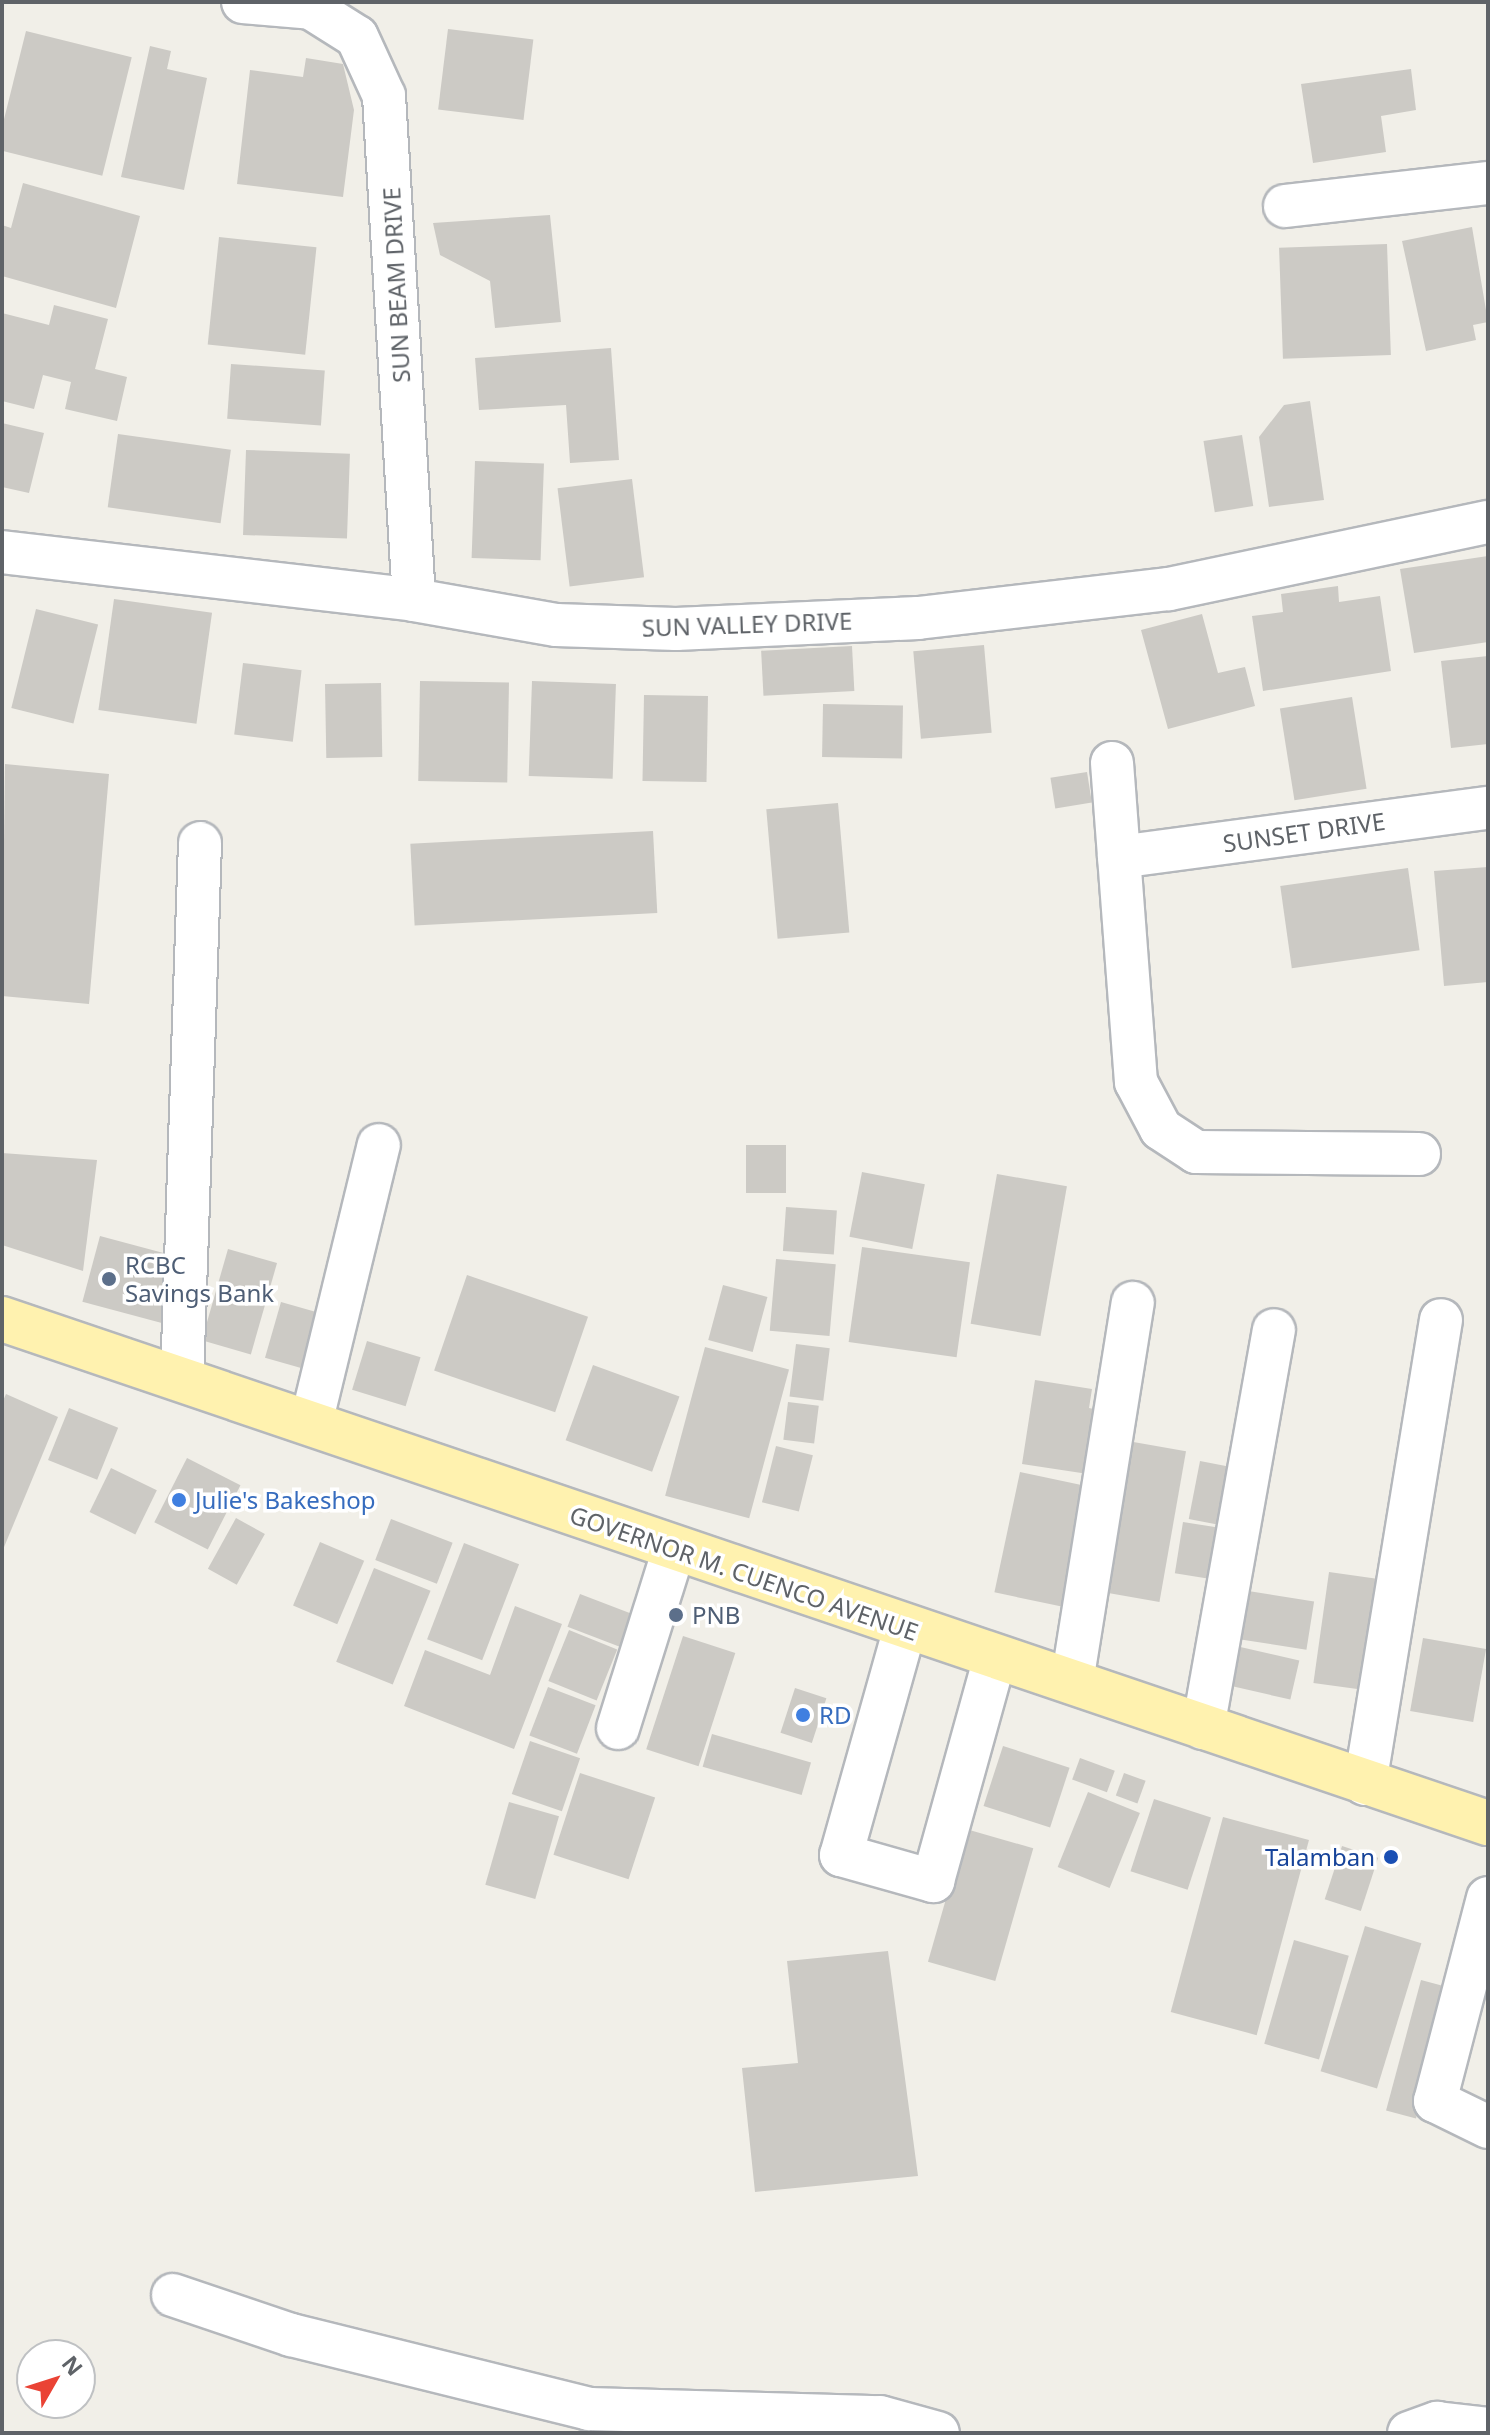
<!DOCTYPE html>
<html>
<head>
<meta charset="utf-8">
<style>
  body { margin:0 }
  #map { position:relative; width:1490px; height:2435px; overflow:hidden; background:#f1efe8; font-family:"Noto Sans",sans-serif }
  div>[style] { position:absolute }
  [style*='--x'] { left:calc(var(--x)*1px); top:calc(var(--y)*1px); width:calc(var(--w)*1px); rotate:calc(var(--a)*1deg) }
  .building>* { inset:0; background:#cccac5; transform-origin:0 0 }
  .roads { filter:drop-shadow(2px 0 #b5b8bc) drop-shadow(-2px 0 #b5b8bc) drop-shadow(0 2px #b5b8bc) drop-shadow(0 -2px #b5b8bc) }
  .minor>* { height:42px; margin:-21px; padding:0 21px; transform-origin:21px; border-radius:21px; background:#fff }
  .major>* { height:44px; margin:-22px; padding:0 22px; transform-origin:22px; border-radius:22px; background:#fff2af }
  .dots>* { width:22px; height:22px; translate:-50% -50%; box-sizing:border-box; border:4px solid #fff; border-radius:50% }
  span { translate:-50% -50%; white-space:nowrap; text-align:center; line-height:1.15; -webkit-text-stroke:7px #fff; paint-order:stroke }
  .street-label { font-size:24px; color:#5f6368 }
  .service-label { font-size:24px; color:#4e5e75 }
  .left { translate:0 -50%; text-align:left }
  .shop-label { font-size:24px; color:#366cbe }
  .transit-label { font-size:24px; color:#164399 }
  .right { translate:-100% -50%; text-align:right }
  .frame { position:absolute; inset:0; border:4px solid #5f6368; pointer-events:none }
  .north { position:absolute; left:16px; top:2339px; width:80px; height:80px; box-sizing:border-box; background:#fff; border:2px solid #bfc1c3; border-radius:50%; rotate:51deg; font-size:22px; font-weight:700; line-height:32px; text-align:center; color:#5f6368 }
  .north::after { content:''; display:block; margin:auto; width:28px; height:36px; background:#ea4335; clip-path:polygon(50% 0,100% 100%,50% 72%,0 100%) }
</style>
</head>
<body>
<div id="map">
  <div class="building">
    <div style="left:448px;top:29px;width:86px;height:81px;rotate:7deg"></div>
    <div style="left:26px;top:31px;width:109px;height:122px;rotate:14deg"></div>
    <div style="clip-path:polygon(150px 46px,171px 51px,167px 69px,207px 78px,184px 190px,121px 177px)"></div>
    <div style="clip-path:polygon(306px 58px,343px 64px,354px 110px,343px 197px,237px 184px,250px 70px,303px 77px)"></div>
    <div style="clip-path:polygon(1411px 69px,1416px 110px,1381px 116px,1386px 152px,1313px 163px,1301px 84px)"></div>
    <div style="clip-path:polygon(23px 183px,140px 216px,116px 308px,2px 276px,2px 225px,11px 228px)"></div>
    <div style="clip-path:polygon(550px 215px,561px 322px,495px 328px,490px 281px,440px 255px,433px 223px)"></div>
    <div style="clip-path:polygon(1472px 227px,1488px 322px,1473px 325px,1476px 340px,1426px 351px,1402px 241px)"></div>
    <div style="left:219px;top:237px;width:98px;height:108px;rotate:6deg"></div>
    <div style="left:1387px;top:244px;width:111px;height:108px;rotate:88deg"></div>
    <div style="clip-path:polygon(54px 305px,108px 319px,95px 369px,127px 377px,117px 421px,65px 409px,71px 382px,43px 375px,34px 409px,2px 401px,2px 313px,49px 325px)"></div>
    <div style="clip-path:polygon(611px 348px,619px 460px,570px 463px,566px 405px,479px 410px,475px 358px)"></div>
    <div style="left:231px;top:364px;width:94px;height:55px;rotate:4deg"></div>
    <div style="clip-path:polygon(1310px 401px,1324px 500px,1269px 507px,1259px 437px,1284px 405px)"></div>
    <div style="clip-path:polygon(2px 423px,44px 433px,29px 493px,2px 487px)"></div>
    <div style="left:118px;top:434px;width:114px;height:74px;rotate:8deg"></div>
    <div style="left:1242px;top:435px;width:72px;height:39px;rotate:81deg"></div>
    <div style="left:246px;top:450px;width:104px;height:85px;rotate:2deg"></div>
    <div style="left:475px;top:461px;width:69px;height:97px;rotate:2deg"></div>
    <div style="left:632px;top:479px;width:99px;height:75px;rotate:83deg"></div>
    <div style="clip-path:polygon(1488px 556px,1488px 642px,1414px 653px,1400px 569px)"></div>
    <div style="clip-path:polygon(1338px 586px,1339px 602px,1380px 596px,1391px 671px,1263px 691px,1252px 616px,1283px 612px,1281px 594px)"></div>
    <div style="left:114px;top:599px;width:99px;height:112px;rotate:8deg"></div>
    <div style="left:36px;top:609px;width:64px;height:102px;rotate:14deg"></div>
    <div style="clip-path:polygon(1202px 614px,1218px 673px,1245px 667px,1255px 706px,1168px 729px,1141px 630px)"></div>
    <div style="left:984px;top:645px;width:88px;height:71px;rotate:85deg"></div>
    <div style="left:852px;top:646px;width:45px;height:91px;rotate:87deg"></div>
    <div style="clip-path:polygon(1488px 656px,1488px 744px,1451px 748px,1441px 661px)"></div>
    <div style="left:243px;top:663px;width:59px;height:72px;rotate:7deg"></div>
    <div style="left:420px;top:681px;width:89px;height:100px;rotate:1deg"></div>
    <div style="left:532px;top:681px;width:84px;height:95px;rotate:2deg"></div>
    <div style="left:381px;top:683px;width:74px;height:56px;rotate:89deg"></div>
    <div style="left:644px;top:695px;width:64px;height:86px;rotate:1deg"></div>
    <div style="left:1352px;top:697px;width:93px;height:73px;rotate:81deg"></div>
    <div style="left:823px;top:704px;width:80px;height:53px;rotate:1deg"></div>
    <div style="clip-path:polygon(5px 764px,109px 774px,89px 1004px,2px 996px)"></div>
    <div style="left:1087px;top:772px;width:31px;height:37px;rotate:81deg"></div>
    <div style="left:838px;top:803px;width:130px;height:72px;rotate:85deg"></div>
    <div style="left:653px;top:831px;width:82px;height:243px;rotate:87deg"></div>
    <div style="clip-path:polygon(1488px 867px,1488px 982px,1444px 986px,1434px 871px)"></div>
    <div style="left:1408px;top:868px;width:83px;height:129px;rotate:82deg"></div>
    <div style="left:746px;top:1145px;width:40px;height:48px"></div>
    <div style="clip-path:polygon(2px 1153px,97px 1160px,83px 1271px,2px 1245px)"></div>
    <div style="left:862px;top:1172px;width:64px;height:66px;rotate:11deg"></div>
    <div style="left:997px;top:1174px;width:71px;height:152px;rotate:10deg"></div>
    <div style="left:786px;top:1207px;width:51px;height:44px;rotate:4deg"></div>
    <div style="left:100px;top:1236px;width:86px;height:68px;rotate:15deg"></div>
    <div style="left:862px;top:1247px;width:109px;height:96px;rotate:8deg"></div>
    <div style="left:228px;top:1249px;width:51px;height:95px;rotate:16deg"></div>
    <div style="left:776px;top:1259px;width:60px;height:72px;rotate:5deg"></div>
    <div style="left:467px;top:1275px;width:128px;height:101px;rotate:19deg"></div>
    <div style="left:723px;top:1285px;width:46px;height:57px;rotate:15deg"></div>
    <div style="left:281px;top:1302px;width:53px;height:58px;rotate:16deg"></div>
    <div style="left:367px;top:1341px;width:56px;height:51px;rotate:17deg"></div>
    <div style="left:796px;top:1344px;width:34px;height:53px;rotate:7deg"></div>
    <div style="left:705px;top:1347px;width:87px;height:154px;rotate:15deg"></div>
    <div style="left:593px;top:1365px;width:92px;height:80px;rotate:20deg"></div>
    <div style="clip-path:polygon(1035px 1380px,1092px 1389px,1089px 1408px,1103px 1411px,1088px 1474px,1022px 1464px)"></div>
    <div style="clip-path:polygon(6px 1394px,58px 1417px,2px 1552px,2px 1403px)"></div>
    <div style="left:788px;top:1402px;width:31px;height:38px;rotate:7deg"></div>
    <div style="left:69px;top:1408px;width:53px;height:56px;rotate:22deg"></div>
    <div style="left:1122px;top:1440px;width:65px;height:153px;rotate:10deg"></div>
    <div style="left:776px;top:1446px;width:38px;height:58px;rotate:14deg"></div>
    <div style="left:187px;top:1458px;width:60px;height:72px;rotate:27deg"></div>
    <div style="left:1200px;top:1461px;width:46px;height:59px;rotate:11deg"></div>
    <div style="left:111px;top:1468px;width:51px;height:49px;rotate:26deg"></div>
    <div style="left:1020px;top:1472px;width:70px;height:123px;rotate:12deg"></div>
    <div style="left:236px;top:1518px;width:33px;height:58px;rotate:29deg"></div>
    <div style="left:391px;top:1519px;width:66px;height:44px;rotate:21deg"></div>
    <div style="left:1183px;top:1522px;width:55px;height:52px;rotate:9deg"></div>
    <div style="left:320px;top:1542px;width:48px;height:69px;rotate:23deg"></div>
    <div style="left:464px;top:1543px;width:59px;height:103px;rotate:21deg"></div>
    <div style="left:374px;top:1568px;width:61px;height:101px;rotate:22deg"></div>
    <div style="left:1329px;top:1572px;width:59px;height:112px;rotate:8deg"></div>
    <div style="left:1242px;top:1590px;width:73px;height:49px;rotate:9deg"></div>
    <div style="left:580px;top:1594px;width:56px;height:35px;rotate:21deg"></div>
    <div style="clip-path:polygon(515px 1606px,562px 1624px,514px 1749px,404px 1706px,425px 1650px,490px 1675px)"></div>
    <div style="left:569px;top:1630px;width:52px;height:55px;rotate:22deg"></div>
    <div style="left:683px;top:1636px;width:55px;height:119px;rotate:18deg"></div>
    <div style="left:1423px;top:1638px;width:64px;height:74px;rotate:10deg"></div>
    <div style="left:1236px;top:1646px;width:65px;height:40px;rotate:13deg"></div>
    <div style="left:548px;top:1687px;width:51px;height:52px;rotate:21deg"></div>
    <div style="left:795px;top:1688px;width:33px;height:47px;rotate:18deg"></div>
    <div style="left:712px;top:1734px;width:103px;height:34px;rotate:16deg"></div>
    <div style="left:530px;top:1741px;width:53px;height:56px;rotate:19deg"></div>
    <div style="left:1003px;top:1746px;width:70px;height:63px;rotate:18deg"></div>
    <div style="left:1080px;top:1758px;width:37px;height:23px;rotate:20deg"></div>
    <div style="left:580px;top:1773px;width:79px;height:86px;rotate:18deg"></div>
    <div style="left:1124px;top:1773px;width:23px;height:24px;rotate:20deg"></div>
    <div style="left:1088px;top:1792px;width:56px;height:81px;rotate:22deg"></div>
    <div style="left:1154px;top:1799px;width:60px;height:76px;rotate:18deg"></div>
    <div style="left:509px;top:1802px;width:52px;height:86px;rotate:16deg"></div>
    <div style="left:1223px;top:1817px;width:89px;height:202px;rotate:15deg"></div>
    <div style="left:966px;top:1829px;width:70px;height:138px;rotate:16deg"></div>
    <div style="left:1342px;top:1846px;width:38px;height:56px;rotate:18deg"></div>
    <div style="left:1365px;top:1926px;width:59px;height:152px;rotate:17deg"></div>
    <div style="left:1294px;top:1940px;width:57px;height:108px;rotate:16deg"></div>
    <div style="clip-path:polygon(888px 1951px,918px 2176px,755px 2192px,742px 2068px,798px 2063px,787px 1961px)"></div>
    <div style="left:1421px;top:1980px;width:31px;height:135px;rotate:15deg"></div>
  </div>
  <div class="roads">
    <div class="minor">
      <div style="--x:243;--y:2;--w:68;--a:5"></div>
      <div style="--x:311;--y:8;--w:54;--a:32.2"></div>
      <div style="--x:357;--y:37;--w:65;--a:65.4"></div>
      <div style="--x:384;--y:96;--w:505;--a:86.59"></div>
      <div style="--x:1285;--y:206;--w:204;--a:-6.5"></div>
      <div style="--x:2;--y:552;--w:415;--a:6.6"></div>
      <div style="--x:414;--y:600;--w:144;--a:10"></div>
      <div style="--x:556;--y:625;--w:120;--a:1.9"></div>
      <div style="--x:676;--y:629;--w:242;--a:-2.6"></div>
      <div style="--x:918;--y:618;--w:253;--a:-6.6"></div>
      <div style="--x:1169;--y:589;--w:326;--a:-11.9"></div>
      <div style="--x:1112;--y:763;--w:320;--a:85.7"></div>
      <div style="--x:1136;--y:1082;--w:53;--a:62"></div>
      <div style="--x:1161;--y:1129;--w:42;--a:33.3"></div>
      <div style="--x:1196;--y:1152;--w:223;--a:0.5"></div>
      <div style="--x:1119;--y:857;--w:372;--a:-7.6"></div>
      <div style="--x:182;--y:1380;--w:537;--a:-88.08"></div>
      <div style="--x:311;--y:1423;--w:286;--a:-76.3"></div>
      <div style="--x:905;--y:1628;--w:236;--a:105.7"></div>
      <div style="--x:841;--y:1855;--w:96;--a:15.8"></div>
      <div style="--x:933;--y:1881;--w:231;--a:-74.5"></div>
      <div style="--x:1072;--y:1682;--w:384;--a:-80.9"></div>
      <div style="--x:618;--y:1728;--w:188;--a:-72.6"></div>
      <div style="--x:1203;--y:1728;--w:404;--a:-79.9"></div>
      <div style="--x:1365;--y:1784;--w:470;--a:-80.7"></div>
      <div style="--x:1488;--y:1898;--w:210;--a:104.6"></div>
      <div style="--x:1435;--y:2101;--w:59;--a:26.1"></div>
      <div style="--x:173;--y:2295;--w:125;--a:18.7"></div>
      <div style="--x:291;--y:2335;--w:307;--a:13.9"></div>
      <div style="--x:589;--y:2409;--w:291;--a:1.6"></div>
      <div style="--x:880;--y:2417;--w:60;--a:15.4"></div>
      <div style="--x:1409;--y:2433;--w:30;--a:-20"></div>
      <div style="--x:1437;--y:2423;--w:51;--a:6.7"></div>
    </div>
    <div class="major">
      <div style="--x:2;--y:1319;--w:1569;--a:18.74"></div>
    </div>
  </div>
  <div class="dots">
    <div style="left:109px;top:1279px;background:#5c6f8a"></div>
    <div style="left:179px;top:1500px;background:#3f7fe0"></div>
    <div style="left:676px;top:1615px;background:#5c6f8a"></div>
    <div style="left:803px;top:1715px;background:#3f7fe0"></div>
    <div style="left:1391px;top:1857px;background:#1a4fb4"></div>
  </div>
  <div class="street-label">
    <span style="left:396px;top:285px;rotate:-93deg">SUN BEAM DRIVE</span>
    <span style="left:747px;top:624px;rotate:-2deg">SUN VALLEY DRIVE</span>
    <span style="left:1304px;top:832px;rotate:-8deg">SUNSET DRIVE</span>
    <span style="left:744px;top:1573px;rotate:19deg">GOVERNOR M. CUENCO AVENUE</span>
  </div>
  <div class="service-label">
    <span class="left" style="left:125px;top:1279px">RCBC<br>Savings Bank</span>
    <span class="left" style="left:692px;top:1615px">PNB</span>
  </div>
  <div class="shop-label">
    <span class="left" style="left:195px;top:1500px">Julie's Bakeshop</span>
    <span class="left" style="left:819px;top:1715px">RD</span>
  </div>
  <div class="transit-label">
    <span class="right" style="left:1375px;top:1857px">Talamban</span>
  </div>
  <div class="frame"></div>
  <div class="north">N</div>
</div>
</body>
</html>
